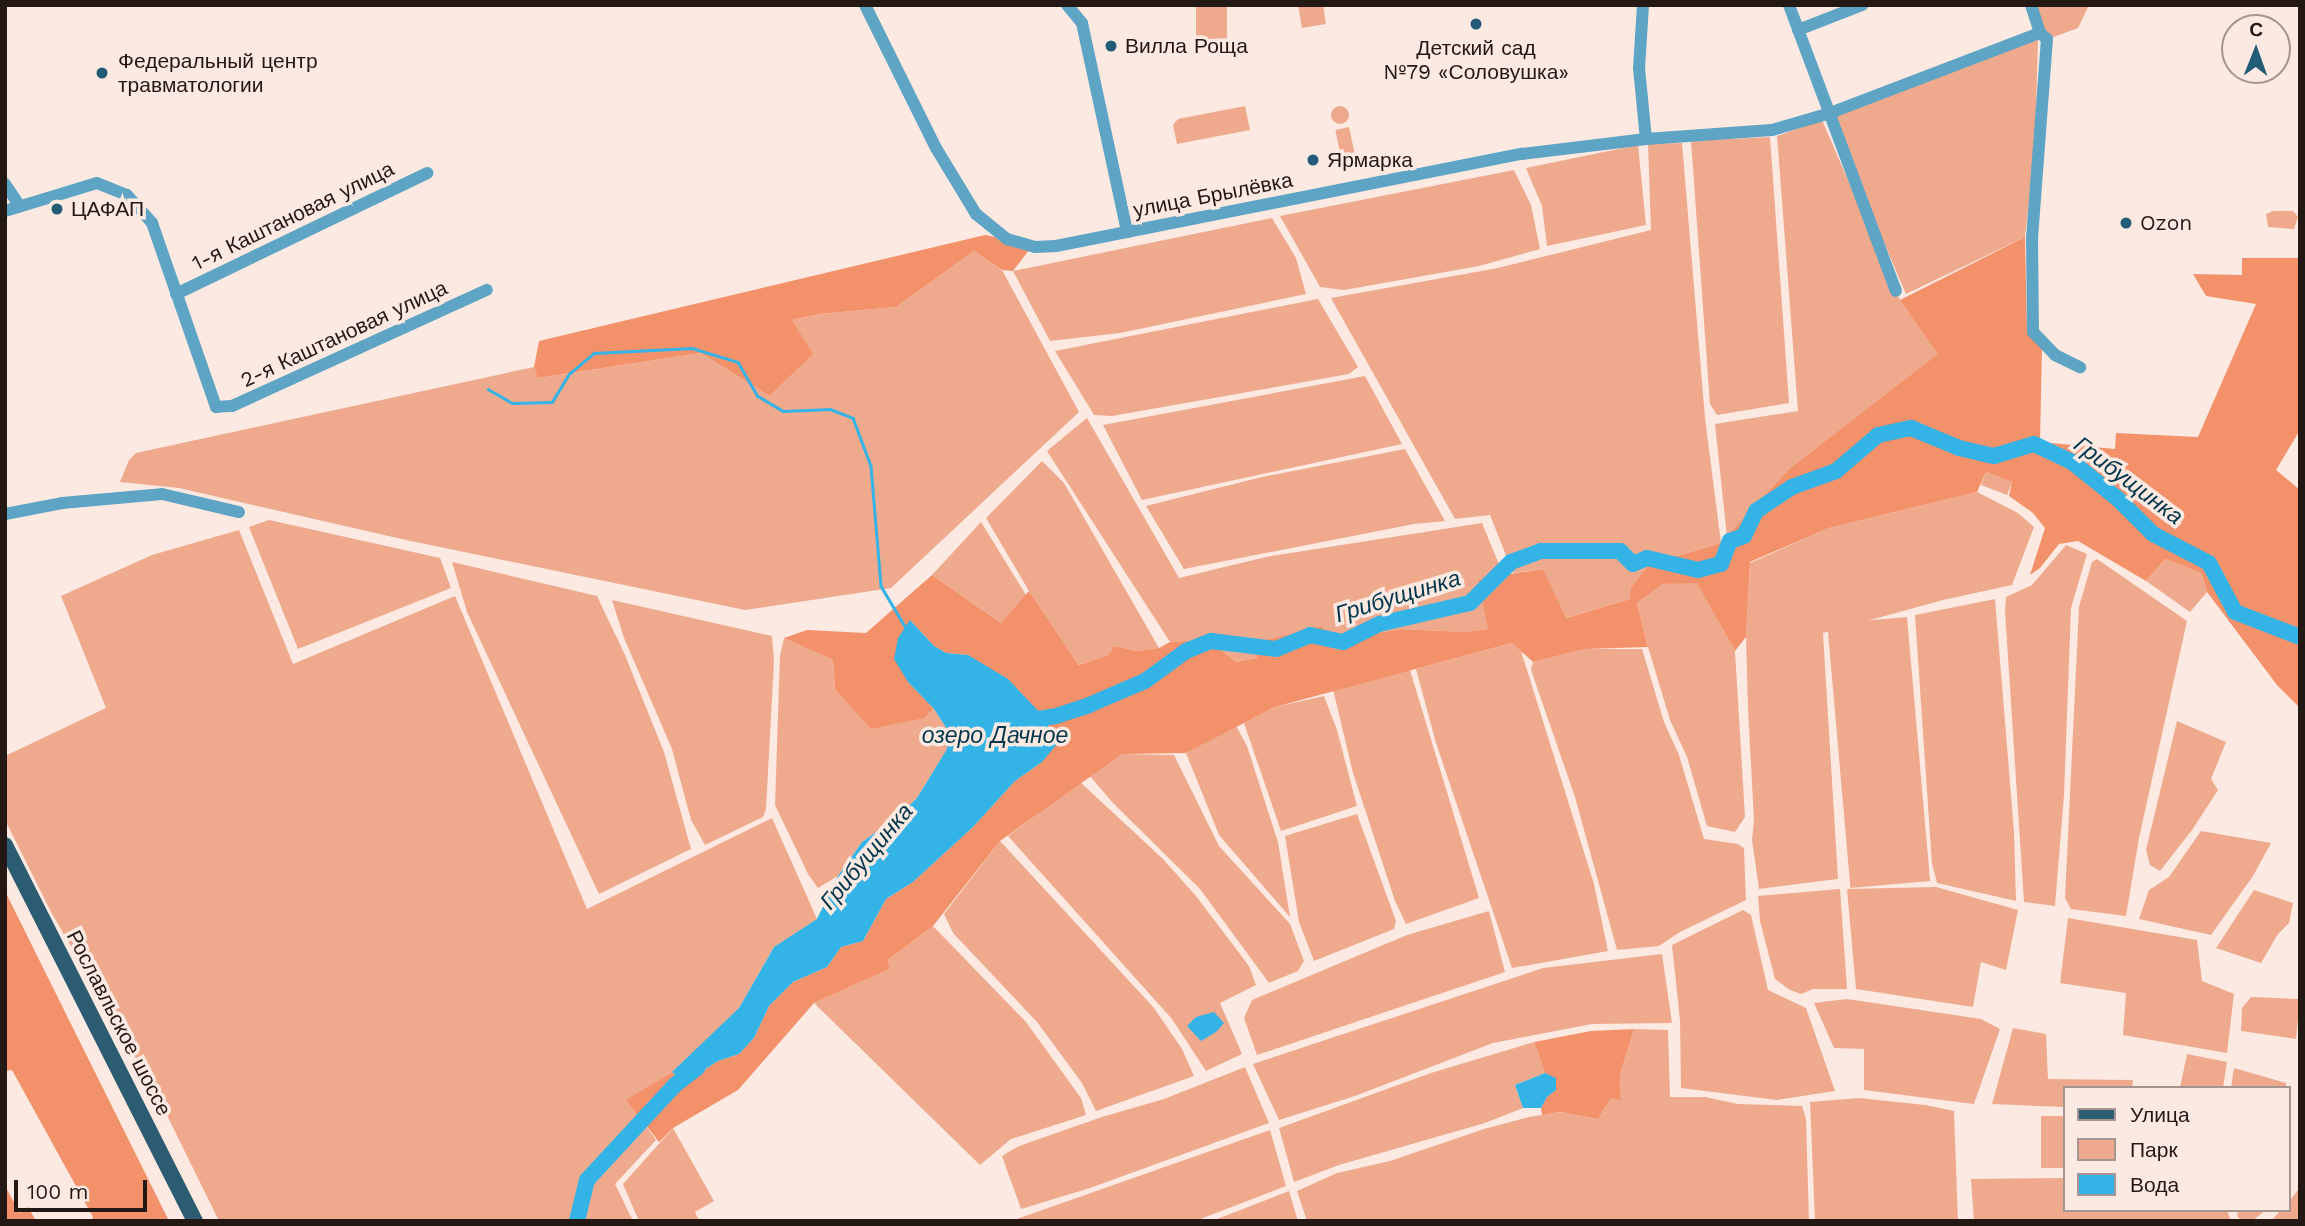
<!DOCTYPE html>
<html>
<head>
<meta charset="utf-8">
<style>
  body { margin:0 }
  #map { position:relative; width:2305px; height:1226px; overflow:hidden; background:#fbe9e2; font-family:"Work Sans",sans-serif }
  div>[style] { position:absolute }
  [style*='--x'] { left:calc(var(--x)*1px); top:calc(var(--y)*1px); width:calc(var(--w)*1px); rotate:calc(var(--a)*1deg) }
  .green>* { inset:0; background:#efaa8e; transform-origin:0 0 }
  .round { border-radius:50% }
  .forest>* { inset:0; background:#f3926a }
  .water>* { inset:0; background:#34b3e6 }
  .stream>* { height:2.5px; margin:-1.25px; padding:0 1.25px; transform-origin:1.25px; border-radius:1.25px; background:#34b3e6 }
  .river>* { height:16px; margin:-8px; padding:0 8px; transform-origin:8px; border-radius:8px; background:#34b3e6 }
  .minor>* { height:12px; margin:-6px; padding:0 6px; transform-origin:6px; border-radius:6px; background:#5ea4c4 }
  .major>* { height:16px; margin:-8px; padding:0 8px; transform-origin:8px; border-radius:8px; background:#2b5c72 }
  .dots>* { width:19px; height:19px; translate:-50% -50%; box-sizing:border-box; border:4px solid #fbe9e2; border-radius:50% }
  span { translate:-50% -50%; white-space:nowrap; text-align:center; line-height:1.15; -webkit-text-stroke:7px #fbe9e2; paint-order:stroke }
  .poi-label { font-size:21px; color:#231814 }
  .left { translate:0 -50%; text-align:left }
  .street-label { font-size:21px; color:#231814 }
  .water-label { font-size:23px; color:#00374c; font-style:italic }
  .frame { position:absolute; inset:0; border:7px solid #231814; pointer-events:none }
  .legend { position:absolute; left:2063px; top:1086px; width:228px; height:126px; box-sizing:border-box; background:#fbe9e2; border:2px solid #a59590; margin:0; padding:9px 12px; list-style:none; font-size:21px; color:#231814 }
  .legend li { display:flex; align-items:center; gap:14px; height:35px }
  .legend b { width:35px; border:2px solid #a59590 }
  .north { position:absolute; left:2221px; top:14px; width:70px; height:70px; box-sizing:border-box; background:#fbe9e2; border:2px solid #a59590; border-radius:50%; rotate:1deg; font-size:19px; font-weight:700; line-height:28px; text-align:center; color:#231814 }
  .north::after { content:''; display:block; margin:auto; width:24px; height:32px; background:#235c76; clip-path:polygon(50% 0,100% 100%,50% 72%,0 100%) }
  .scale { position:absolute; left:14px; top:1180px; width:133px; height:32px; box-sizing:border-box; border:4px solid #231814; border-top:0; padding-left:9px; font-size:21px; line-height:24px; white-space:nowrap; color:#231814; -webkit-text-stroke:5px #fbe9e2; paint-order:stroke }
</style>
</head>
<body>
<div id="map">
  <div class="green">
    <div style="left:1196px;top:5px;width:31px;height:41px"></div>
    <div style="clip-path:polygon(1298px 5px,1323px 5px,1326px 24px,1302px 28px)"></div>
    <div style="clip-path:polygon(2036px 5px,2089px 5px,2078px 28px,2051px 38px,2040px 25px)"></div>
    <div style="clip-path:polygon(2038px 39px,2035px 146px,2025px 237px,1906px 294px,1830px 117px)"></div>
    <div style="clip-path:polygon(1245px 106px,1250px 130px,1177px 144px,1173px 125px,1178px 119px)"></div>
    <div class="round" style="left:1331px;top:106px;width:18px;height:18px"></div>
    <div style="clip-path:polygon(1822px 120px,1900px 300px,1939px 354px,1789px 469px,1727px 537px,1715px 424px,1798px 411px,1777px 136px)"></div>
    <div style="left:1349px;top:127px;width:34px;height:14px;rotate:78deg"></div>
    <div style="clip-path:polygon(1770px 137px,1789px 403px,1717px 415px,1710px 404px,1691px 141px)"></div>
    <div style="clip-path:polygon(1682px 143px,1705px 418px,1721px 543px,1650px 564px,1630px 599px,1565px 618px,1543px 569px,1513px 573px,1490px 515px,1455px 519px,1331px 298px,1498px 268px,1651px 230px,1648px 144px)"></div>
    <div style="clip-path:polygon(1638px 145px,1646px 225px,1547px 246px,1542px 206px,1526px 168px)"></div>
    <div style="clip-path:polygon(1514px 170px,1531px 205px,1540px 249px,1479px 266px,1344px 290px,1320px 287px,1280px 216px)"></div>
    <div style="clip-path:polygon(2273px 211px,2293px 211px,2298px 217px,2294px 229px,2268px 227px,2266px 214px)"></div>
    <div style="clip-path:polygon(1272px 218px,1296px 258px,1306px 294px,1120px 333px,1050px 341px,1013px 271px)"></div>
    <div style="clip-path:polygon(974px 251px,1002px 270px,1079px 412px,891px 588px,745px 610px,406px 540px,179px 488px,120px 482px,129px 460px,136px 453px,534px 367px,539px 378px,701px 353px,769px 396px,792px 320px,819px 314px,896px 307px)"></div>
    <div style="clip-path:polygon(1318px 299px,1358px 367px,1349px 374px,1112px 416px,1094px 415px,1055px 351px)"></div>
    <div style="clip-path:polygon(1365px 376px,1402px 444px,1142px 500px,1103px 425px)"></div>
    <div style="clip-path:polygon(1087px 418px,1179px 578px,1266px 557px,1482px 523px,1503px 574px,1478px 579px,1489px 629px,1465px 632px,1401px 629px,1331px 641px,1255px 643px,1257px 658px,1236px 662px,1207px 639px,1170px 642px,1047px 451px)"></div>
    <div style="clip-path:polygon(1405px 449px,1445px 521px,1414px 524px,1184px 569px,1146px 506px,1262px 477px)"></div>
    <div style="clip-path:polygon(1042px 461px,1064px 483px,1159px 648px,1137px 651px,1114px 646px,1110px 655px,1077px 665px,1029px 591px,986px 518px)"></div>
    <div style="left:1986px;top:472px;width:28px;height:14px;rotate:21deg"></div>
    <div style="clip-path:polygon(1977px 492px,2018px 513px,2034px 527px,2012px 585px,1943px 600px,1823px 633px,1838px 879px,1759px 889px,1752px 840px,1754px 820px,1748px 709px,1746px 637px,1750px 563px,1829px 528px)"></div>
    <div style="clip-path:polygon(269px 520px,440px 558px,451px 588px,298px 649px,249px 527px)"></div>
    <div style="clip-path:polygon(981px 522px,1026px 595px,1001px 623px,932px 575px)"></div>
    <div style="clip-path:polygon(239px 530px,293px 664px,455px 596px,587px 909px,772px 818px,817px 919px,774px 947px,739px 1008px,722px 1026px,672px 1072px,627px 1100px,656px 1140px,615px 1184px,633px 1221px,219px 1221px,156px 1093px,51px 912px,5px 820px,5px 756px,106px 708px,61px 596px,152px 555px)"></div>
    <div style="clip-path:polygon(2066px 545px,2087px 554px,2071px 608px,2064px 795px,2055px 906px,2024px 902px,2005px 611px,2006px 597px,2032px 585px)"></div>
    <div style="clip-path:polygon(2097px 559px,2187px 621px,2139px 838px,2126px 916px,2071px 909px,2065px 898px,2079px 607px,2092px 562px)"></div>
    <div style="clip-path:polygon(2165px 559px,2201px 573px,2207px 592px,2190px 612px,2146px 581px)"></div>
    <div style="clip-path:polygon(452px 562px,597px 596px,625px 655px,664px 752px,691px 849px,599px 894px,467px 612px)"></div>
    <div style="clip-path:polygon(1697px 582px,1735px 651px,1745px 817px,1735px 832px,1707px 826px,1687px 757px,1670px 720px,1648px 647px,1637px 603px,1663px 584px)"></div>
    <div style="clip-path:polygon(1995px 599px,2014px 832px,2016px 901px,1937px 883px,1932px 864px,1915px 615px)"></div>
    <div style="clip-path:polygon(612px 600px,772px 636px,774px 662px,766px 809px,763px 817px,705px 845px,691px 820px,672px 749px,624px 638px)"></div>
    <div style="left:1907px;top:617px;width:265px;height:80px;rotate:85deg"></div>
    <div style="clip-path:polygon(784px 638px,833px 660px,835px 689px,924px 718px,934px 709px,947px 729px,947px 749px,917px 798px,896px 818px,862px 842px,838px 876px,818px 888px,808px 874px,775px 805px,780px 655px)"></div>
    <div style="clip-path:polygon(1512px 643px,1521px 651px,1594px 884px,1608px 951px,1512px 968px,1436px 743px,1416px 669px)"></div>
    <div style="clip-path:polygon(1585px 649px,1642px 649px,1664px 722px,1679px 755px,1704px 839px,1738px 844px,1744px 848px,1746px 900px,1680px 932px,1659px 946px,1617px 950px,1575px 797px,1531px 670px,1533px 662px)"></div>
    <div style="clip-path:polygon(1410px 670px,1479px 898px,1406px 924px,1395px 901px,1353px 773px,1333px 689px)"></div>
    <div style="clip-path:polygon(1324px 696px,1337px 730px,1357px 806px,1281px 831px,1244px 723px,1275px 707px)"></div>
    <div style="clip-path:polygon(2177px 721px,2226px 742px,2211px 779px,2218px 790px,2192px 830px,2160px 871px,2150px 865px,2146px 850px)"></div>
    <div style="clip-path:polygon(1236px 726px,1247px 746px,1278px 842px,1290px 917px,1219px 835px,1186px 753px)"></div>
    <div style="clip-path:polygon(1122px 754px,1174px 755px,1219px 846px,1290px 924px,1304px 961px,1298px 971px,1269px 983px,1200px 889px,1113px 803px,1089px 775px)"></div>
    <div style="clip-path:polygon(1080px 782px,1163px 859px,1196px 896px,1249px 966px,1256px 985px,1220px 1003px,1242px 1054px,1206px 1071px,1172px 1019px,1008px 836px)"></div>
    <div style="clip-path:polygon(1357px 814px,1396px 921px,1394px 929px,1314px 961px,1299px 922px,1285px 836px)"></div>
    <div style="clip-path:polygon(2201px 831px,2271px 843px,2253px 876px,2211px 935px,2139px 919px,2149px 890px,2169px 877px)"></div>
    <div style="clip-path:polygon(1000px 841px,1154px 1008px,1182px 1049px,1194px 1076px,1096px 1111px,1082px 1083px,1037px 1022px,953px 933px,944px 914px)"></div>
    <div style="clip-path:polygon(1936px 887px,2018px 910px,2006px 970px,1981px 962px,1973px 1007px,1856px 989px,1847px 889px)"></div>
    <div style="clip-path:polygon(1840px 889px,1847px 989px,1813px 989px,1801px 994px,1790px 990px,1775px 979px,1760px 921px,1758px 896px)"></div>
    <div style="clip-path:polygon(2254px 890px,2293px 903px,2289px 923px,2278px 934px,2261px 963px,2216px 948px)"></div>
    <div style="clip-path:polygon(1743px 910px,1751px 915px,1768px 990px,1806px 1008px,1835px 1091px,1777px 1100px,1681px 1088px,1680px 1020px,1672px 945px)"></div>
    <div style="clip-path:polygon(1489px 911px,1505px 972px,1257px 1055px,1244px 1018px,1252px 1000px,1407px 935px)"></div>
    <div style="clip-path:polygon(2068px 918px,2197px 940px,2202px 981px,2234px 994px,2227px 1053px,2123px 1035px,2126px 993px,2060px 983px)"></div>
    <div style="clip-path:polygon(933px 926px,1026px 1022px,1081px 1098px,1086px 1115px,1011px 1139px,980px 1165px,814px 1003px,890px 969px,888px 960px)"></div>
    <div style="clip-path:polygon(1662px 954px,1672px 1023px,1592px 1024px,1493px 1043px,1355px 1096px,1279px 1120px,1253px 1064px,1543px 968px)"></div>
    <div style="clip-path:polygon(2251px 997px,2300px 999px,2296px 1039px,2241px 1031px,2242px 1008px)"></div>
    <div style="clip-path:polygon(1847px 999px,1981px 1019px,2000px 1029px,1974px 1104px,1864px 1090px,1864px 1049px,1834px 1048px,1814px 1003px)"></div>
    <div style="clip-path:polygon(2013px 1028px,2046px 1034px,2048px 1079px,2133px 1080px,2132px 1088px,2065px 1088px,2065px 1107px,1992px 1104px)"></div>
    <div style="clip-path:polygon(1634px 1029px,1668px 1030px,1670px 1097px,1705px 1097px,1738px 1104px,1802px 1106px,1806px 1119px,1809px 1221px,1307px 1221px,1297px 1191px,1337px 1173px,1390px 1161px,1484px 1129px,1529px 1117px,1560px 1112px,1598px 1119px,1611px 1098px,1621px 1099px,1620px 1075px)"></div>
    <div style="clip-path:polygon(1534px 1042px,1545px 1073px,1515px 1085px,1523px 1108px,1485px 1123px,1339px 1165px,1294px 1182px,1279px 1128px,1431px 1073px)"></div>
    <div style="clip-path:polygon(2187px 1054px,2227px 1062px,2223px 1088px,2180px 1088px)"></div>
    <div style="clip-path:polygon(1245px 1067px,1269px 1123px,1090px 1188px,1021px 1209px,1002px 1156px,1019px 1146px,1102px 1117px,1164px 1099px)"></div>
    <div style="clip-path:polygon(2234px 1068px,2286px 1083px,2286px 1088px,2231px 1088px)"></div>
    <div style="clip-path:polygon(1859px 1098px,1925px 1105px,1954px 1111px,1958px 1221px,1815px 1221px,1810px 1102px)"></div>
    <div style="left:2041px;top:1116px;width:24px;height:52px"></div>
    <div style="clip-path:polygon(673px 1128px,714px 1201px,695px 1212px,699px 1221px,639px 1221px,623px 1184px)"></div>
    <div style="clip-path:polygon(1270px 1130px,1286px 1186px,1195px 1221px,1011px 1221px)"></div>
    <div style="clip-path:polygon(2065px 1178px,2065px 1210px,2227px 1210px,2231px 1221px,1974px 1221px,1971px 1179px)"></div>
    <div style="clip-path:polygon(2300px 1187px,2300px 1221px,2271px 1221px,2281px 1210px,2289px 1210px,2289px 1202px)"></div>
    <div style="clip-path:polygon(1289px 1191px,1298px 1221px,1212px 1221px,1230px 1214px)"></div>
    <div style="clip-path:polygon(2237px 1210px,2266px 1210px,2252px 1221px,2238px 1218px)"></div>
  </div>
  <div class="forest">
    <div style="clip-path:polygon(985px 235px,1033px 245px,1013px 271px,1002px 270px,974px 251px,896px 307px,819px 314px,792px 320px,813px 354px,769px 396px,701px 353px,538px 378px,534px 367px,539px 341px)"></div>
    <div style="clip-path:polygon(2025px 237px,2027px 332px,2042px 347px,2040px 442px,2115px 449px,2116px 433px,2198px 437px,2256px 304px,2206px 296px,2193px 274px,2242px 275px,2242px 258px,2300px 258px,2300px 430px,2276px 470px,2300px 490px,2300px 708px,2277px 685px,2207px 592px,2201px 573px,2165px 559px,2146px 581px,2078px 541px,2059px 544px,2040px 568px,2030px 575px,2045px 528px,2033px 513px,2009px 496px,2012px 482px,1986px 472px,1977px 492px,1829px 528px,1750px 562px,1746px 637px,1735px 651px,1697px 583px,1663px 584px,1637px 603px,1648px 647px,1585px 649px,1533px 662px,1512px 643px,1275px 707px,1186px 753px,1122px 754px,1000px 841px,933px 926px,888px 960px,890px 969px,814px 1003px,738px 1090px,673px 1128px,659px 1142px,626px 1100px,672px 1072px,686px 1082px,718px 1061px,739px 1054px,754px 1038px,769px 1006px,793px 982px,827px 967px,841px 947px,863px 941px,886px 899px,913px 882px,973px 827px,1015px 781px,1042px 762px,968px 655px,946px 653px,934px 646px,910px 620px,908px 682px,934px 709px,924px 718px,871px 729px,835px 689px,833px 660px,784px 638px,807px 630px,866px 633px,932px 575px,1001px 623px,1029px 591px,1078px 665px,1109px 655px,1114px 646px,1137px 651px,1159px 648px,1170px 642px,1207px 639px,1236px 662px,1257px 658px,1255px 643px,1322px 626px,1331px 641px,1401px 629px,1465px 632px,1488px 629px,1478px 579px,1543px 569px,1566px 618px,1630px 599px,1631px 588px,1650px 564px,1721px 543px,1789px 469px,1938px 354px,1900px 300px)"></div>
    <div style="clip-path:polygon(5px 891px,67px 1016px,169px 1221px,91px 1221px,93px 1217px,12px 1070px,5px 1071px)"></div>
    <div style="clip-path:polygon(1634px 1029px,1620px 1075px,1621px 1100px,1611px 1098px,1598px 1119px,1560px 1112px,1542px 1115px,1541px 1108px,1547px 1097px,1556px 1090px,1556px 1079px,1545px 1073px,1534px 1042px,1591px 1031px)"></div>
    <div style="clip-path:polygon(5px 1186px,20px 1213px,28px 1207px,36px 1221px,5px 1221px)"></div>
  </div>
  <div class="water">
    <div style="clip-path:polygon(910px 620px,934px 646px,946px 653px,968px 655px,1008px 679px,1044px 717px,1057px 744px,1042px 762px,1015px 781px,973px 827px,913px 882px,886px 899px,863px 941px,841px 947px,827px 967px,793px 982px,769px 1006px,754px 1038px,739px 1054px,718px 1061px,685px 1082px,672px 1072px,739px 1008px,774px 947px,817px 919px,838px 876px,862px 842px,896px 818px,917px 798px,947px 749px,947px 729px,934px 709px,908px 682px,894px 659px,898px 638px)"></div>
    <div style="clip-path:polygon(1214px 1012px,1224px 1023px,1216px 1032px,1201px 1041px,1187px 1026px,1196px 1017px)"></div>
    <div style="clip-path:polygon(1545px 1073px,1556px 1078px,1556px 1090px,1547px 1097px,1541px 1108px,1523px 1108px,1515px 1085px)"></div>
  </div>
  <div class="stream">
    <div style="--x:488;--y:389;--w:28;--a:30"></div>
    <div style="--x:512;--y:403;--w:40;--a:-1.4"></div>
    <div style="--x:552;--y:402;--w:33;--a:-59"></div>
    <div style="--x:569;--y:374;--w:33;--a:-40"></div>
    <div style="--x:594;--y:353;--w:98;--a:-2.9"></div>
    <div style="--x:692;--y:348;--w:48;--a:16.9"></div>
    <div style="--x:738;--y:362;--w:39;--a:60"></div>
    <div style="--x:758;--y:396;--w:29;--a:31"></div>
    <div style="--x:783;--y:411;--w:47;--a:-2.4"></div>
    <div style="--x:830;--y:409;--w:25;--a:21"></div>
    <div style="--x:853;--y:418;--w:51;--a:69.4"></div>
    <div style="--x:871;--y:466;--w:120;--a:85.2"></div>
    <div style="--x:881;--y:586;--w:49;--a:59.2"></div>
  </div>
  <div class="river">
    <div style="--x:1025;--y:721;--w:31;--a:-9"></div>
    <div style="--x:1056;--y:716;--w:35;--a:-18"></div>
    <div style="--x:1089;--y:705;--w:61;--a:-23.2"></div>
    <div style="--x:1145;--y:681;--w:51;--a:-36.2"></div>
    <div style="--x:1186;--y:651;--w:27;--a:-22"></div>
    <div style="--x:1211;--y:641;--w:65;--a:7"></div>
    <div style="--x:1276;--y:649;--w:37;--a:-22"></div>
    <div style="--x:1310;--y:635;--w:34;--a:12"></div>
    <div style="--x:1343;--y:642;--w:40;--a:-26.6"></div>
    <div style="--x:1379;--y:624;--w:93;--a:-13"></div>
    <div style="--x:1470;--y:603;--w:58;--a:-45"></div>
    <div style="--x:1511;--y:562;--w:32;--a:-20"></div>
    <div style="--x:1541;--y:551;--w:79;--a:0"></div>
    <div style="--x:1620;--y:551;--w:18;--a:45"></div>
    <div style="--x:1633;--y:564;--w:15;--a:-23"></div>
    <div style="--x:1647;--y:558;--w:52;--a:13.2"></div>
    <div style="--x:1698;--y:570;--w:24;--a:-15"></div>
    <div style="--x:1721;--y:564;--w:25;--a:-69"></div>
    <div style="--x:1730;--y:541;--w:15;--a:-20"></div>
    <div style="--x:1744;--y:536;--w:28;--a:-64"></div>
    <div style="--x:1756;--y:511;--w:43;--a:-33.7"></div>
    <div style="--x:1792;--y:487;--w:47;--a:-20"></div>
    <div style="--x:1836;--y:471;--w:55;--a:-40.6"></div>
    <div style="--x:1878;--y:435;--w:34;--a:-12"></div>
    <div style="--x:1911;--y:428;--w:52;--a:22.6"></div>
    <div style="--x:1959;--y:448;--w:36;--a:13"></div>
    <div style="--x:1994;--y:456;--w:42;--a:-16.7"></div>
    <div style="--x:2034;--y:444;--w:42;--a:25.3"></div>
    <div style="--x:2072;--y:462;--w:59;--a:38.8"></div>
    <div style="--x:2118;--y:499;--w:49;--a:45"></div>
    <div style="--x:2153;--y:534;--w:63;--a:27.4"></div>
    <div style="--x:2209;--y:563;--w:55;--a:62"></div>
    <div style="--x:2235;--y:612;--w:70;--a:21"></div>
    <div style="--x:577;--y:1221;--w:42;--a:-76.3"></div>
    <div style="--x:587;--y:1180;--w:129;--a:-47.2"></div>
    <div style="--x:675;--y:1085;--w:29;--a:-38"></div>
  </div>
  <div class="minor">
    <div style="--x:865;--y:5;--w:160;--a:63.6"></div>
    <div style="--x:936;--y:148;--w:77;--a:58.8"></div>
    <div style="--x:976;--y:214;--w:40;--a:39"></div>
    <div style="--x:1007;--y:239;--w:29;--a:16"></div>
    <div style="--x:1035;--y:247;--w:21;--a:-3"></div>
    <div style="--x:1056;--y:246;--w:475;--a:-11.2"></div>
    <div style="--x:1522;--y:154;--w:125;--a:-6.9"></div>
    <div style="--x:1646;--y:139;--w:126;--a:-4.1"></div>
    <div style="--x:1772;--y:130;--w:60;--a:-16.3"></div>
    <div style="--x:1830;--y:113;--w:225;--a:-20.9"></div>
    <div style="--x:2040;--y:33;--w:9;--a:41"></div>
    <div style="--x:2047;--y:39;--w:200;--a:94.3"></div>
    <div style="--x:2032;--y:238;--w:94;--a:89.4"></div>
    <div style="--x:2033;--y:332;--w:32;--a:46"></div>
    <div style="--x:2055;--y:355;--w:28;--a:26"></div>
    <div style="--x:1067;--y:5;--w:23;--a:50"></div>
    <div style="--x:1082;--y:23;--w:214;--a:77.8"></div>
    <div style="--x:1643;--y:5;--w:63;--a:93.6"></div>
    <div style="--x:1639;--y:68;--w:71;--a:84.4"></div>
    <div style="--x:1789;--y:5;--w:305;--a:69.5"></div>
    <div style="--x:2031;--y:5;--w:29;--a:72"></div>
    <div style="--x:1798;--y:30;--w:69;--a:-21.3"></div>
    <div style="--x:5;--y:184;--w:27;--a:56"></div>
    <div style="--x:5;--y:211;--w:96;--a:-16.9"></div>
    <div style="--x:97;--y:183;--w:32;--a:22"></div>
    <div style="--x:127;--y:195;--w:38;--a:48"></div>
    <div style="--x:152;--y:223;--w:195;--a:70.8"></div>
    <div style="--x:216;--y:407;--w:16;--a:-4"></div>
    <div style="--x:232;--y:406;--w:280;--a:-24.5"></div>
    <div style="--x:176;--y:294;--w:279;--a:-25.7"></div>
    <div style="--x:5;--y:514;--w:58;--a:-10.9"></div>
    <div style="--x:62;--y:503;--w:100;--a:-5.1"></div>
    <div style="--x:162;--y:494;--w:79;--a:13.2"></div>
  </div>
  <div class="major">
    <div style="--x:5;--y:845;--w:421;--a:63.2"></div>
  </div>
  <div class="dots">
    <div style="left:1476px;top:24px;background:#235c76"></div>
    <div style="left:1111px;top:46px;background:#235c76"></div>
    <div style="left:102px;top:73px;background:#235c76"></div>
    <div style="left:1313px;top:160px;background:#235c76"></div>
    <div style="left:57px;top:209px;background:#235c76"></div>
    <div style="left:2126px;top:223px;background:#235c76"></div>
  </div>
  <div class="poi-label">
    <span class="left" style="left:1125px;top:46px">Вилла Роща</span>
    <span style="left:1476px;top:60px">Детский сад<br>№79 «Соловушка»</span>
    <span class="left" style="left:118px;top:73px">Федеральный центр<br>травматологии</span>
    <span class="left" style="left:1327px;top:160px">Ярмарка</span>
    <span class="left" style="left:71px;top:209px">ЦАФАП</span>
    <span class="left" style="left:2140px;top:223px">Ozon</span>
  </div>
  <div class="street-label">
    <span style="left:1213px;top:195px;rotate:-11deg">улица Брылёвка</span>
    <span style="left:293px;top:216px;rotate:-26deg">1-я Каштановая улица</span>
    <span style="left:344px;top:334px;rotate:-25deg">2-я Каштановая улица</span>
    <span style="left:119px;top:1023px;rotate:63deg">Рославльское шоссе</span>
  </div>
  <div class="water-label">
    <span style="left:2128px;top:481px;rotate:37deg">Грибущинка</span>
    <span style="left:1398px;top:597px;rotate:-17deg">Грибущинка</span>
    <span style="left:995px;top:736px">озеро Дачное</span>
    <span style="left:867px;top:857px;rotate:-50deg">Грибущинка</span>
  </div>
  <div class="frame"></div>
  <ul class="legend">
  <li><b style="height:9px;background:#2b5c72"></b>Улица</li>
  <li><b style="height:19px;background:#efaa8e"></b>Парк</li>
  <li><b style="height:19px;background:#34b3e6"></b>Вода</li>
  </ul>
  <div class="north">С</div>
  <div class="scale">100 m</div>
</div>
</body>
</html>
